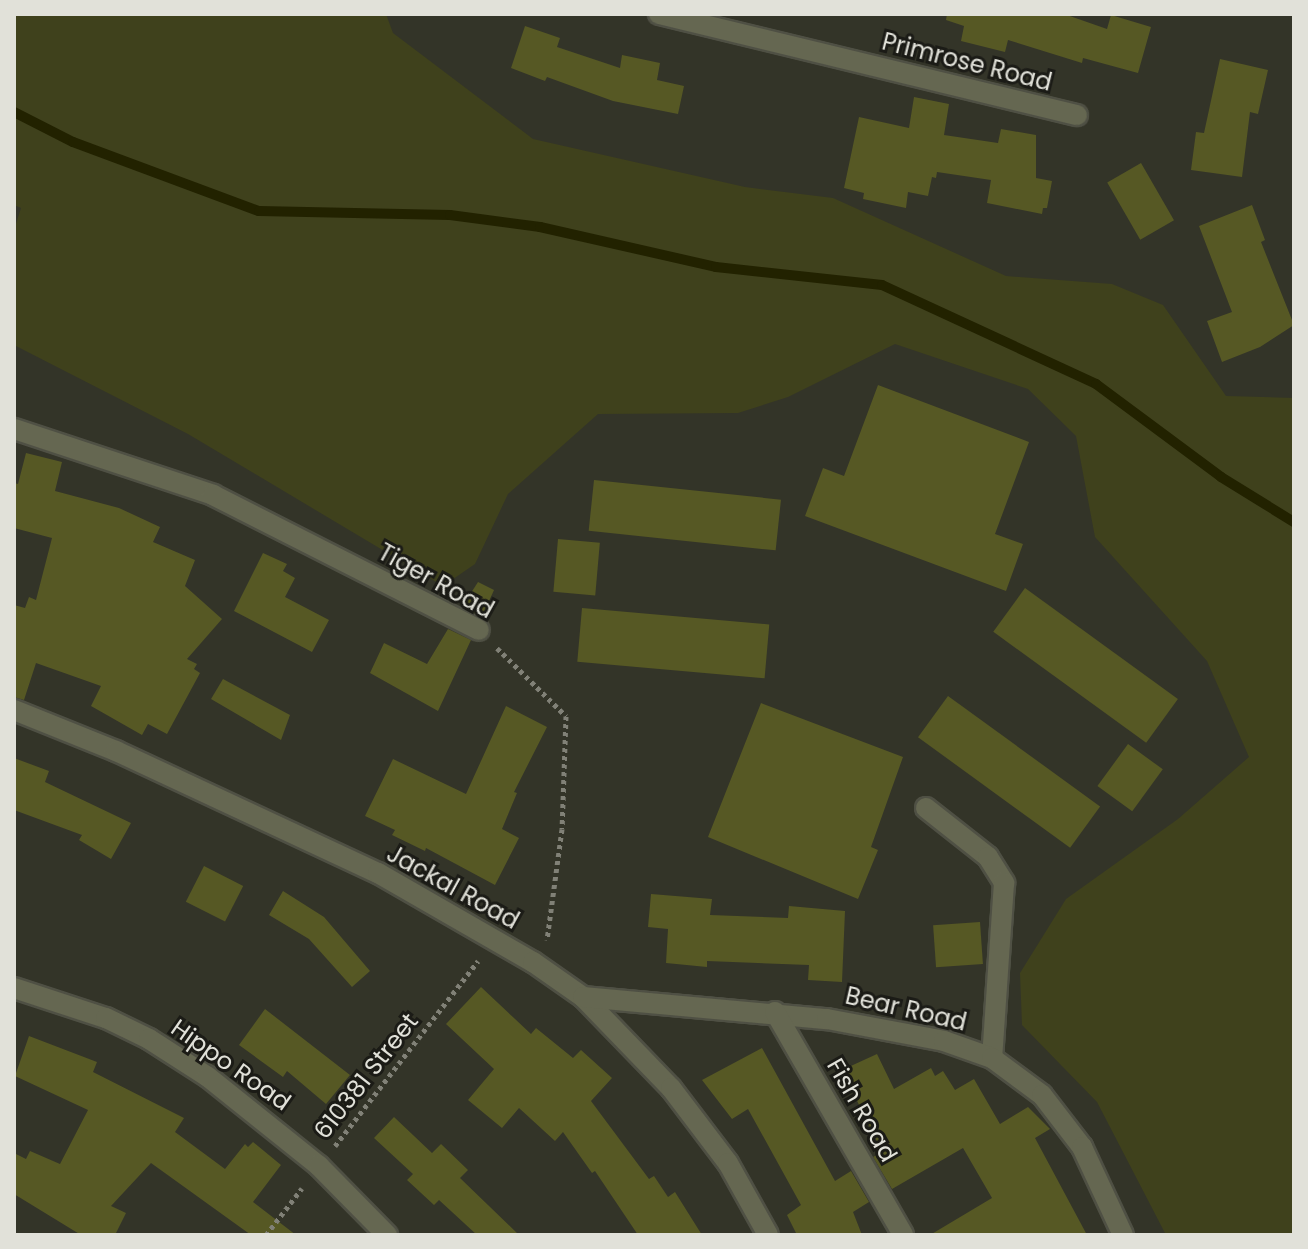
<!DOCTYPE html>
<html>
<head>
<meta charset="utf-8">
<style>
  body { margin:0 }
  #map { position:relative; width:1308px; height:1249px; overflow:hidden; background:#333428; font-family:Poppins,sans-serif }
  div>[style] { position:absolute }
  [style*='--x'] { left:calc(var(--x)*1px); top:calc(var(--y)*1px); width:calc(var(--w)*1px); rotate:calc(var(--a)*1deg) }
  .green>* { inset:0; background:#3f411c }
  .stream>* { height:10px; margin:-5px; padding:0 5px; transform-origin:5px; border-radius:5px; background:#220 }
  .building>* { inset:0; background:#565824; transform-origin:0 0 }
  .path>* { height:5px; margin-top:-2.5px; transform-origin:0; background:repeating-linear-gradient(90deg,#818177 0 4px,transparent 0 8px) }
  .roads { filter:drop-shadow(2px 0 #4f5044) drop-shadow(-2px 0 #4f5044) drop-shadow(0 2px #4f5044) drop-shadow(0 -2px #4f5044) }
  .lane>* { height:20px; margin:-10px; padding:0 10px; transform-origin:10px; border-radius:10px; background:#656751 }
  .street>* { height:20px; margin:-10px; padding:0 10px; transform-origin:10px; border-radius:10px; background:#656751 }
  span { translate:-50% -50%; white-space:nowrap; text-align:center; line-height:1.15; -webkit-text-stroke:6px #1b1b16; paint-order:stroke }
  .street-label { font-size:24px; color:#e1e1d9 }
  .frame { position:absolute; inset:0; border:16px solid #e1e1d9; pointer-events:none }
</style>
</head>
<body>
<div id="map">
  <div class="green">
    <div style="clip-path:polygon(14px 14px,386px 14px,393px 33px,533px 139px,745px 187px,833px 198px,1006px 276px,1112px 284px,1163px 305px,1226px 396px,1294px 398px,1294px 1235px,1166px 1235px,1097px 1102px,1022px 1025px,1020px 973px,1066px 899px,1178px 819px,1249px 757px,1207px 661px,1095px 537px,1076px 436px,1028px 389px,895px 344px,788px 397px,738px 413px,598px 414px,508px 494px,475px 564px,443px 586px,188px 434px,14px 345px,14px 230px,21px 208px,14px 205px)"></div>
  </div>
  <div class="stream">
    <div style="--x:14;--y:112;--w:66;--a:27"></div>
    <div style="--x:73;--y:142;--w:198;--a:20.4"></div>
    <div style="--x:259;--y:211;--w:191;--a:1.2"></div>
    <div style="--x:450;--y:215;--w:91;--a:7.6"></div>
    <div style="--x:540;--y:227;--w:180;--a:12.8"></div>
    <div style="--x:716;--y:267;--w:167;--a:6.2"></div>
    <div style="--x:882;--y:285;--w:236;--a:24.8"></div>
    <div style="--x:1096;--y:384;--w:156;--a:36.6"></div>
    <div style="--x:1221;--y:477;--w:86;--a:31.7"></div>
  </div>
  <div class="building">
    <div style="clip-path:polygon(947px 14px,1064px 14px,1107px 29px,1111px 15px,1151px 27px,1138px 73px,1083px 58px,1082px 63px,1008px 40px,1005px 52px,961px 41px,964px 26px,946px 20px)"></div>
    <div style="clip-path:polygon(525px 26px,560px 38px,557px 47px,620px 68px,622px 55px,660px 63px,657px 80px,684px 86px,678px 114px,613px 101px,547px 77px,545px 81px,511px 68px)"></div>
    <div style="clip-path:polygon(1220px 59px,1268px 70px,1258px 114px,1250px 112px,1242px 177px,1191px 170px,1196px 132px,1204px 133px)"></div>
    <div style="clip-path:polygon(914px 97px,949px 104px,944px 135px,998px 143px,1001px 129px,1036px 135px,1036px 178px,1052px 181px,1047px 208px,1043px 208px,1042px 214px,987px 203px,991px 180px,937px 172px,936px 178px,932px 177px,928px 196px,908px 192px,906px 208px,863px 199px,864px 193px,844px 188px,859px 117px,909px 128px)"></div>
    <div style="left:1141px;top:163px;width:66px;height:39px;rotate:60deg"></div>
    <div style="clip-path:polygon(1252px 205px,1265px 240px,1261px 242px,1294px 325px,1260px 347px,1222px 362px,1207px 321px,1232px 312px,1199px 226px)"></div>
    <div style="clip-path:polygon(878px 385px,1029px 442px,995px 534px,1023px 544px,1006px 591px,805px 516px,823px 468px,844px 476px)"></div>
    <div style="clip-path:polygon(26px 453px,62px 462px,55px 491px,119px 508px,160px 527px,153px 542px,195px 560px,185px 586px,222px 619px,187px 659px,197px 664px,194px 669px,200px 673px,167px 734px,148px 724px,142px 735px,91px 706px,101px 686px,36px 663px,24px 700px,14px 697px,14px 605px,25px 608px,29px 597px,36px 600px,52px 538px,14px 528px,14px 483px,18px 484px)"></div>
    <div style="left:594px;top:480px;width:188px;height:51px;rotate:6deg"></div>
    <div style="left:558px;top:539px;width:42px;height:53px;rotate:5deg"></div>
    <div style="clip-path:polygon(263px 553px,287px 564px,283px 571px,295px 578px,285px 597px,329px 620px,312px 652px,234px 611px)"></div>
    <div style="clip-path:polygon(478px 582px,494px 590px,482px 617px,462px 607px)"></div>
    <div style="left:1025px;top:588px;width:189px;height:54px;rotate:36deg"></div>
    <div style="left:582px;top:608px;width:188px;height:54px;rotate:5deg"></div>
    <div style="clip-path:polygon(448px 629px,471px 640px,438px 711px,370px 673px,384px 643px,427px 664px)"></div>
    <div style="clip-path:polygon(223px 679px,290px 715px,281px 740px,211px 699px)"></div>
    <div style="left:948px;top:696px;width:188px;height:51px;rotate:36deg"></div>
    <div style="clip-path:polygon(761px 703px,903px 757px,871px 847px,878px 850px,858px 899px,708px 837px)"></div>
    <div style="clip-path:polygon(506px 706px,547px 727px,514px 792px,517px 793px,502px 829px,519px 838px,495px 885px,426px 848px,425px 851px,392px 835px,395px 830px,365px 816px,393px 759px,466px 794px)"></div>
    <div style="left:1128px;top:744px;width:43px;height:52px;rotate:36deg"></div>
    <div style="clip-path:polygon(14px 758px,49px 771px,45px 782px,131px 823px,111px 859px,79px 840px,82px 835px,14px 810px)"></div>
    <div style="left:204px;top:866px;width:44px;height:40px;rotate:27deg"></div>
    <div style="clip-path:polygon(283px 891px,324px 917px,370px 971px,352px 987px,309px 939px,269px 915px)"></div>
    <div style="clip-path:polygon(651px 894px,712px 899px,710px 915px,788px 918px,789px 906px,845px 911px,842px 982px,808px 980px,809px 965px,707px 961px,707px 967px,666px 963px,668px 929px,648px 927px)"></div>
    <div style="left:980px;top:922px;width:42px;height:47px;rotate:86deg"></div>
    <div style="clip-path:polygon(481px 987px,531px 1034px,536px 1028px,573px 1058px,581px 1050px,612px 1078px,591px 1101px,649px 1179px,654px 1176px,668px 1197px,675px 1192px,702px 1235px,638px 1235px,595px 1171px,592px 1173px,563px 1132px,555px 1141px,519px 1108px,502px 1128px,468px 1100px,494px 1069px,446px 1024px)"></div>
    <div style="clip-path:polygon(265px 1009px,350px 1075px,326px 1104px,287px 1071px,283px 1077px,239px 1045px)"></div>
    <div style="clip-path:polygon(29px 1036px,97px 1062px,93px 1072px,184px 1118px,175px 1132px,225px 1169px,245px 1144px,248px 1147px,253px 1142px,281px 1165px,253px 1202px,296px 1235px,251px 1235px,151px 1163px,111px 1206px,126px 1213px,115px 1235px,81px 1235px,14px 1194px,14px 1153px,26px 1159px,30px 1151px,60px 1164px,88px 1110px,15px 1076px)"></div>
    <div style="clip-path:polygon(762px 1048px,835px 1181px,851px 1171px,869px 1202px,853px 1212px,862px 1235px,797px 1235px,787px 1215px,801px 1205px,748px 1109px,732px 1119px,702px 1080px)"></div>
    <div style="clip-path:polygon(877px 1054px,894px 1089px,931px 1068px,935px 1076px,943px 1071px,955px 1090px,974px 1079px,1000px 1124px,1028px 1107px,1050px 1129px,1035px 1138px,1087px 1235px,930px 1235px,992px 1198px,963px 1148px,892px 1189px,873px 1157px,882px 1152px,842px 1070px)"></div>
    <div style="clip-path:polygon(394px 1117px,432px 1153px,441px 1144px,468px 1170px,460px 1178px,519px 1235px,477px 1235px,439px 1200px,434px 1205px,407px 1180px,413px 1174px,374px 1138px)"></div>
  </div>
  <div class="path">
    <div style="--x:497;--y:648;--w:97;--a:44.6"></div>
    <div style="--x:566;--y:716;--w:113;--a:92"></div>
    <div style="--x:562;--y:829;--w:112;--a:97.7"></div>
    <div style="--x:335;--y:1146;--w:234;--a:-52.3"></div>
    <div style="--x:266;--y:1235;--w:59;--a:-52.5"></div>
  </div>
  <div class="roads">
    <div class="lane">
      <div style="--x:926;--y:808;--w:79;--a:38.3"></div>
      <div style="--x:988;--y:857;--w:31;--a:58"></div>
      <div style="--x:1004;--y:883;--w:175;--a:93.9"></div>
    </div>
    <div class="street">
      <div style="--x:659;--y:14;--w:430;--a:13.6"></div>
      <div style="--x:14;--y:429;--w:210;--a:18.3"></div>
      <div style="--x:213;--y:495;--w:298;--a:26.9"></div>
      <div style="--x:14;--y:710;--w:110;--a:21.9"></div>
      <div style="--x:116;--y:751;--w:289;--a:25"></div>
      <div style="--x:378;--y:873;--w:179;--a:29.9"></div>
      <div style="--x:533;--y:962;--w:61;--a:35"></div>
      <div style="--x:583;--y:997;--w:127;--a:46"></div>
      <div style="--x:671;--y:1088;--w:94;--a:52.8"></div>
      <div style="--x:728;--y:1163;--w:82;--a:60.9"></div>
      <div style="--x:14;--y:988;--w:97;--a:18.1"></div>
      <div style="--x:106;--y:1018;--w:48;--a:26"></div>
      <div style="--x:149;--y:1039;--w:70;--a:32.8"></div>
      <div style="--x:208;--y:1077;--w:142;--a:38.7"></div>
      <div style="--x:319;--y:1166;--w:97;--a:45.4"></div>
      <div style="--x:583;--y:997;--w:245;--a:5.2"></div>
      <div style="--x:827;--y:1019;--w:119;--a:10.6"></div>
      <div style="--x:944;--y:1041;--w:51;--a:19.5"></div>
      <div style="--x:992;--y:1058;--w:62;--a:36.5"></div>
      <div style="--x:1042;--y:1095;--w:66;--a:52.4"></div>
      <div style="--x:1082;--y:1147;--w:97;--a:65"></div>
      <div style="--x:775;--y:1012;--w:257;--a:60.1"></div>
    </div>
  </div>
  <div class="street-label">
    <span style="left:967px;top:62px;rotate:14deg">Primrose Road</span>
    <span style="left:436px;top:581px;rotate:29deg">Tiger Road</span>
    <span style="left:453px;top:887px;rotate:29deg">Jackal Road</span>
    <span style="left:906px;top:1009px;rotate:13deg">Bear Road</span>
    <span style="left:231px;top:1065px;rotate:35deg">Hippo Road</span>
    <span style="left:366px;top:1076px;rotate:-52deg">610381 Street</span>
    <span style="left:862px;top:1110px;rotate:60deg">Fish Road</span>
  </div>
  <div class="frame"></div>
</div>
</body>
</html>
